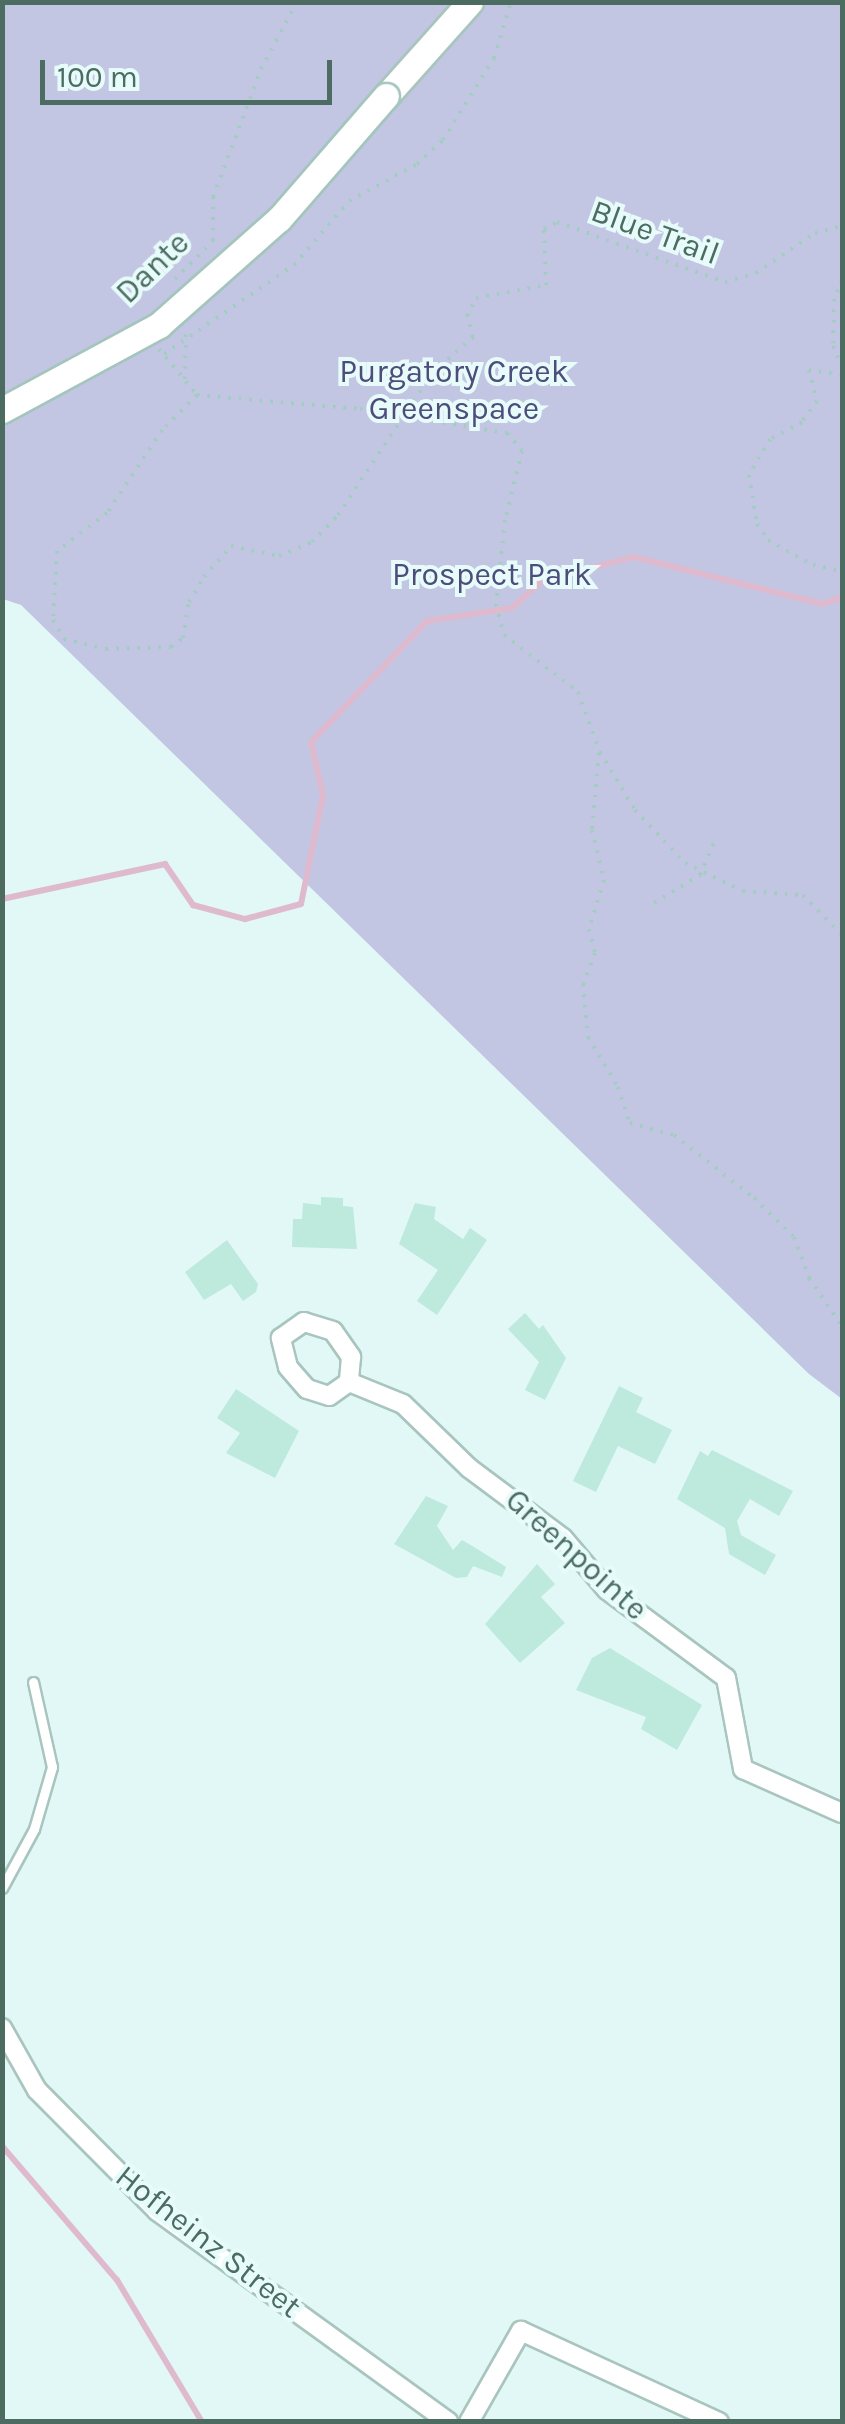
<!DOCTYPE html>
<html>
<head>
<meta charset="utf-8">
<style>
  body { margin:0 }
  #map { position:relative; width:845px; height:2424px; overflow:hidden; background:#e2f8f7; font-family:Karla,sans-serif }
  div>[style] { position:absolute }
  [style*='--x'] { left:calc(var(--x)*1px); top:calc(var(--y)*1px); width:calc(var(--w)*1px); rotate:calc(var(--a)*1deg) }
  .green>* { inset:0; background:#c3c6e3 }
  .stream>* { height:6px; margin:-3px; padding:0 3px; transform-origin:3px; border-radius:3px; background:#dfbace }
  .building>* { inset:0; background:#bdeadd }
  .path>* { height:4px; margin-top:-2px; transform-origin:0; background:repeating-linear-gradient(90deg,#a1cec1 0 2.5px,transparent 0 10.5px) }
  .roads { filter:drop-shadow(2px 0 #a8c5be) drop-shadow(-2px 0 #a8c5be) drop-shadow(0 2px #a8c5be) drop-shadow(0 -2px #a8c5be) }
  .lane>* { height:9px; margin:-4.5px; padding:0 4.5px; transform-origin:4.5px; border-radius:4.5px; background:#fff }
  .street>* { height:18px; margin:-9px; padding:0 9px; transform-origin:9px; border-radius:9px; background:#fff }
  .secondary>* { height:25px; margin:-12.5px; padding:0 12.5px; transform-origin:12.5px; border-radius:12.5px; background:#fff }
  .bridges { filter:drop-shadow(2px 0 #a4c5bd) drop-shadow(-2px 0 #a4c5bd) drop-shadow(0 2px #a4c5bd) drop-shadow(0 -2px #a4c5bd) }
  .secondary-bridge>* { height:25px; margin:-12.5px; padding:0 12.5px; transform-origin:12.5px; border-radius:12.5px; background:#fff }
  span { translate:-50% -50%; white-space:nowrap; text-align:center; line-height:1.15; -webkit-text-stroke:8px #e7fcfa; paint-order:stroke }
  .street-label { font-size:32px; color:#4c6c62 }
  .park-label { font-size:32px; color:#4d4c7b }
  .frame { position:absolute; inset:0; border:5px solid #4c6c62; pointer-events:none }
  .scale { position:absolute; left:40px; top:60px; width:292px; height:45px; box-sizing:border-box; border:5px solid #4c6c62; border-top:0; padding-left:12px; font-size:30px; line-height:35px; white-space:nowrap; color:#4c6c62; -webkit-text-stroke:8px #e7fcfa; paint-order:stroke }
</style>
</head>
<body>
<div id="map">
  <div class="green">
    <div style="clip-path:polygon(2px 3px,842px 3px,842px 1399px,809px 1374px,21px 605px,3px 599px)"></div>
  </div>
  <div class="stream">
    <div style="--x:2;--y:899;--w:167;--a:-12.1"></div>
    <div style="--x:165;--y:864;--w:50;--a:55.7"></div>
    <div style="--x:193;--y:905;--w:54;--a:15.1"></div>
    <div style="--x:245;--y:919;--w:58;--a:-15"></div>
    <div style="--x:301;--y:904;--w:111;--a:-78.6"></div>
    <div style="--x:323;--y:795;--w:54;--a:-102.8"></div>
    <div style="--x:311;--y:742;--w:168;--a:-46.2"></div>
    <div style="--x:427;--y:621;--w:86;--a:-8.7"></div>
    <div style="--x:512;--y:608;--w:42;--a:-42.1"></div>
    <div style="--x:543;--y:580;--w:94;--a:-14.2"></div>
    <div style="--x:634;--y:557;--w:195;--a:14"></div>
    <div style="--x:823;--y:604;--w:20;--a:-20"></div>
    <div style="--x:2;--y:2146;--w:177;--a:49.4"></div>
    <div style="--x:117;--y:2280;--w:165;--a:59.1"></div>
  </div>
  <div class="building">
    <div style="clip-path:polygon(321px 1197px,343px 1198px,343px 1206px,353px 1207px,357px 1249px,292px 1247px,293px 1219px,302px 1219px,303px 1203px,321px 1205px)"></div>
    <div style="clip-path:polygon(415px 1203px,436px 1207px,434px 1219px,463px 1239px,470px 1228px,487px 1240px,437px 1315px,417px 1301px,438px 1270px,399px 1244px)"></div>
    <div style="clip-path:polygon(227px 1240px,258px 1284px,256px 1292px,243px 1301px,231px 1284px,204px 1300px,185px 1272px)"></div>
    <div style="clip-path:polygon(525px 1313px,539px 1329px,543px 1325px,566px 1358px,545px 1400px,525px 1390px,539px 1362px,508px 1329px)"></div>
    <div style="clip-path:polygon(619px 1386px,643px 1398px,636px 1412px,672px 1430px,655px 1464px,618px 1446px,596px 1492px,573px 1481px)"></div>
    <div style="clip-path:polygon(236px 1389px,299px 1431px,275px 1478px,226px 1453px,240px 1433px,217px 1418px)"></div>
    <div style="clip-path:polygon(712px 1450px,793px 1491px,779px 1516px,750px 1499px,737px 1521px,741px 1535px,776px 1555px,765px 1575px,729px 1554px,725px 1528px,677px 1499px,700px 1451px,708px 1456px)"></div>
    <div style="clip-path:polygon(426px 1496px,448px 1506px,437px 1526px,453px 1550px,462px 1540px,474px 1547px,506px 1567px,502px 1577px,473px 1566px,467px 1577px,456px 1578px,394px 1544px)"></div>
    <div style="clip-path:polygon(537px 1564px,555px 1584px,541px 1597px,565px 1623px,520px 1663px,485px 1624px)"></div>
    <div style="clip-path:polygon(610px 1648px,702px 1705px,677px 1750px,641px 1729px,646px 1717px,576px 1690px,592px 1658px)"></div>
  </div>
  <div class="path">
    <div style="--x:175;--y:279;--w:54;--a:-45"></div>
    <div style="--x:213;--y:241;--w:44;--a:-90"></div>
    <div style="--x:213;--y:197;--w:137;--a:-69.4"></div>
    <div style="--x:261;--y:69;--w:76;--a:-61.8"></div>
    <div style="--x:842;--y:280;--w:21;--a:113"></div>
    <div style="--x:834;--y:299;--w:47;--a:91.2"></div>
    <div style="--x:833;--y:346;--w:22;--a:66"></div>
    <div style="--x:159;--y:349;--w:60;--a:50.4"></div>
    <div style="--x:197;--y:395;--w:164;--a:4.9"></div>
    <div style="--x:360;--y:409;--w:149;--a:9.3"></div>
    <div style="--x:507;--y:433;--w:23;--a:50"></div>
    <div style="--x:522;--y:451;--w:71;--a:103.8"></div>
    <div style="--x:505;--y:520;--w:84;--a:96.1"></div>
    <div style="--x:496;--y:604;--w:32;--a:76"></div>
    <div style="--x:504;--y:635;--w:93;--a:37.6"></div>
    <div style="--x:578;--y:692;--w:64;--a:69.9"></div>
    <div style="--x:600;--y:752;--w:68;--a:58.9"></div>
    <div style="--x:635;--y:810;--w:73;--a:46.7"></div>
    <div style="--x:685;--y:863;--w:64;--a:25.8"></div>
    <div style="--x:743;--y:891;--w:60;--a:3.8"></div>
    <div style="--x:803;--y:895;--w:56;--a:45.7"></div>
    <div style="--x:164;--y:354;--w:158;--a:-34.4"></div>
    <div style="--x:294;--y:265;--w:84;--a:-49.3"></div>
    <div style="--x:349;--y:201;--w:77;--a:-28.6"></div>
    <div style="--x:417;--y:164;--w:35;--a:-43"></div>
    <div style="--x:443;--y:140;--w:97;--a:-58.1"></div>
    <div style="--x:494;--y:58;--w:59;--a:-73.1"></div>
    <div style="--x:842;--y:375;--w:33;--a:-171"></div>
    <div style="--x:809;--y:370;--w:32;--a:76"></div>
    <div style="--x:817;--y:401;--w:26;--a:126"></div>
    <div style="--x:802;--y:422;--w:36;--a:152"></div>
    <div style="--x:770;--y:439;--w:42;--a:120.3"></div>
    <div style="--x:749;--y:475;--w:50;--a:80.7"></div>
    <div style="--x:757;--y:524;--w:19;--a:55"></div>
    <div style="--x:768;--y:540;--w:51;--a:29.1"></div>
    <div style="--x:813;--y:565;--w:30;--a:12"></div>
    <div style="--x:185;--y:379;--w:50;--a:-88.9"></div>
    <div style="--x:197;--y:395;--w:49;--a:135"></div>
    <div style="--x:162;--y:430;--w:100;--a:123.5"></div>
    <div style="--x:107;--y:513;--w:63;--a:142.8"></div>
    <div style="--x:57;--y:551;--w:69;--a:93.3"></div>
    <div style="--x:53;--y:620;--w:22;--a:60"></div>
    <div style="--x:64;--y:639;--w:43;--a:13.4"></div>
    <div style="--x:106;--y:649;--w:65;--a:-1.8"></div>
    <div style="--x:171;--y:647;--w:15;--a:-37"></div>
    <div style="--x:183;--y:638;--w:36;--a:-81"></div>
    <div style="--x:189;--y:602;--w:29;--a:-59"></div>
    <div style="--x:204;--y:577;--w:41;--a:-48.9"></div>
    <div style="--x:231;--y:546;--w:49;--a:11.8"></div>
    <div style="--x:279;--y:556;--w:36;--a:-23"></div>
    <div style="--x:312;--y:542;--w:37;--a:-46"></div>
    <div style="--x:338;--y:515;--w:170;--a:-56.5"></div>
    <div style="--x:432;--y:373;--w:55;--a:-41.3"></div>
    <div style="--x:473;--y:337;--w:22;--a:-106"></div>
    <div style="--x:467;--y:316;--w:20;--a:-63"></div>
    <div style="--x:476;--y:298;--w:71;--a:-10.5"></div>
    <div style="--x:546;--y:285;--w:56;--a:-92"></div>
    <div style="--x:544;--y:229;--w:15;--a:-28"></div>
    <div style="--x:557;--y:222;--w:178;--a:19.7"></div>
    <div style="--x:725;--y:282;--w:32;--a:-16"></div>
    <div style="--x:756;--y:273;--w:71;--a:-34.1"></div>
    <div style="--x:815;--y:233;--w:28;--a:-15"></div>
    <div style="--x:599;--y:753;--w:77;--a:95.2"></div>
    <div style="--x:592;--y:830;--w:51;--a:76.5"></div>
    <div style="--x:604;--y:880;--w:51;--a:107"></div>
    <div style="--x:589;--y:929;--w:25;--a:76"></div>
    <div style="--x:595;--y:953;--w:33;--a:111"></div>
    <div style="--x:583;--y:984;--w:53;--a:84.6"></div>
    <div style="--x:588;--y:1037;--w:58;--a:59"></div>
    <div style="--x:618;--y:1087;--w:38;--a:72"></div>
    <div style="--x:630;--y:1123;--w:46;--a:15.3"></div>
    <div style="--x:674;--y:1135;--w:102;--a:38.2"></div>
    <div style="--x:754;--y:1198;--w:56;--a:44.3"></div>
    <div style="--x:794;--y:1237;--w:44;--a:69.9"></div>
    <div style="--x:809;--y:1278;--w:58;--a:55.5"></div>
    <div style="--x:654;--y:903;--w:54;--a:-31.3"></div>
    <div style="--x:700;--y:875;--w:40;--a:-66.6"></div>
  </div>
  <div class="roads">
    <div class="lane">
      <div style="--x:2;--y:1888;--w:67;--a:-61.5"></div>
      <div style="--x:34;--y:1829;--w:65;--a:-73.8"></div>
      <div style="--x:52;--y:1767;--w:87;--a:-102.6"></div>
    </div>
    <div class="street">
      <div style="--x:349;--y:1382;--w:24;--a:145"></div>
      <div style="--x:329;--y:1396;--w:23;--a:-162"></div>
      <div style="--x:307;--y:1389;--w:29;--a:-131"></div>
      <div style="--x:288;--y:1367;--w:30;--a:-104"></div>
      <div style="--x:281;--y:1338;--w:28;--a:-35"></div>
      <div style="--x:304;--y:1322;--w:30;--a:17"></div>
      <div style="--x:333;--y:1331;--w:32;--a:55"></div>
      <div style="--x:351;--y:1357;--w:25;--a:95"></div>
      <div style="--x:349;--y:1382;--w:58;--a:22.2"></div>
      <div style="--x:403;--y:1404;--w:92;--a:44.1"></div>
      <div style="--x:469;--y:1468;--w:117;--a:36.7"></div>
      <div style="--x:563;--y:1538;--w:68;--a:49.8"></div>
      <div style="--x:607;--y:1590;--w:148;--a:36.5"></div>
      <div style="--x:726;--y:1678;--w:93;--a:79.4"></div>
      <div style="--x:743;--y:1769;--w:108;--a:24"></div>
      <div style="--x:2;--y:2028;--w:71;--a:60.6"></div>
      <div style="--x:37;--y:2090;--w:170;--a:45.2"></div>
      <div style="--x:157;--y:2211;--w:360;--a:35.9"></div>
      <div style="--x:469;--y:2422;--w:105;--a:-60.3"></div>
      <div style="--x:521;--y:2331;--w:218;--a:24.7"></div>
    </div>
    <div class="secondary">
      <div style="--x:386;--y:96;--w:126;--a:-48.2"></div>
    </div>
  </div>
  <div class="bridges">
    <div class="secondary-bridge">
      <div style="--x:2;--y:410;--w:179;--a:-28.4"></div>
      <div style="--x:159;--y:325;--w:160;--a:-41.5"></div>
      <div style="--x:279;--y:219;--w:163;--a:-49"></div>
    </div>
  </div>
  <div class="street-label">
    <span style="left:655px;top:233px;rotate:20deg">Blue Trail</span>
    <span style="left:153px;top:268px;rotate:-44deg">Dante</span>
    <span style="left:576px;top:1555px;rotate:42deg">Greenpointe</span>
    <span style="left:208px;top:2242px;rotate:38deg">Hofheinz Street</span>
  </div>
  <div class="park-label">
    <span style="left:454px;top:391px">Purgatory Creek<br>Greenspace</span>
    <span style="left:492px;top:575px">Prospect Park</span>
  </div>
  <div class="frame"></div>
  <div class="scale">100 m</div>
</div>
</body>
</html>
